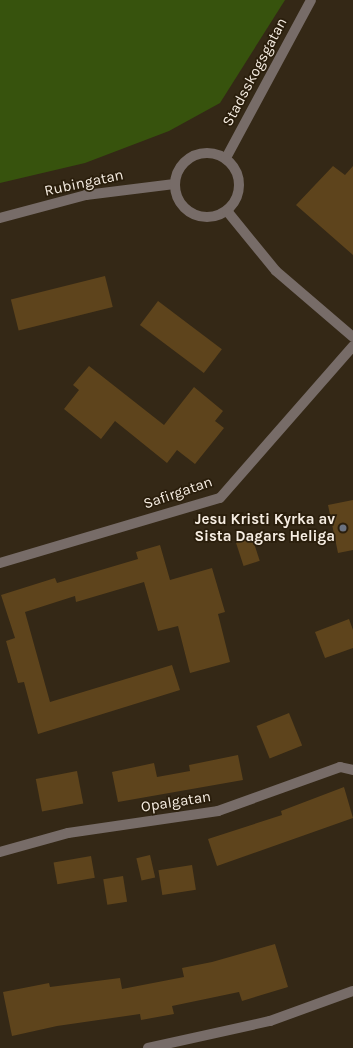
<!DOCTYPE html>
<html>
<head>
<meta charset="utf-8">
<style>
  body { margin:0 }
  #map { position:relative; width:353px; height:1048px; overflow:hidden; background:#342816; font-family:Karla,sans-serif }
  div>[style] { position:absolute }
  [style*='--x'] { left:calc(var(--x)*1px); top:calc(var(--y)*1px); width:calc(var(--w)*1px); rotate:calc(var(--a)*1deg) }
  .green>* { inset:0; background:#37530d }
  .building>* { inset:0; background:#5e441c; transform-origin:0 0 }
  .minor>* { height:10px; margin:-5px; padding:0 5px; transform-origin:5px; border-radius:5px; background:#776c68 }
  .tertiary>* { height:10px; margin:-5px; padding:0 5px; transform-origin:5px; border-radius:5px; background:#776c68 }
  .tertiary>.ring { margin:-5px; padding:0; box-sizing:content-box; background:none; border:10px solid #776c68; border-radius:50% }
  .dots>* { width:11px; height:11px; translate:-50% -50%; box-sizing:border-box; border:2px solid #2a1e0c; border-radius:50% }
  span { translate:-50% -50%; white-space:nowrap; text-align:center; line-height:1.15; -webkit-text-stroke:3.5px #2a1e0c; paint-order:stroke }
  .street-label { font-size:15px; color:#f6ede2 }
  .poi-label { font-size:15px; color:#f6ede2; font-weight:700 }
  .right { translate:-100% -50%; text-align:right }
</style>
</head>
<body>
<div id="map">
  <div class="green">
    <div style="clip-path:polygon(0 0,285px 0,220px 103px,169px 131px,85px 163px,0 183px)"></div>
  </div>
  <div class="building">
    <div style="clip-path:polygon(333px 166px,345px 175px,353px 166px,353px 255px,296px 205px)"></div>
    <div style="left:105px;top:276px;width:32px;height:97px;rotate:76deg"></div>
    <div style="left:158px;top:301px;width:80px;height:30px;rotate:37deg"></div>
    <div style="clip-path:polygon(89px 366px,164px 425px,194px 387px,223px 411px,215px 421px,224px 428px,195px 464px,177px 450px,167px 463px,115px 421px,101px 439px,64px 409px,79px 390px,73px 385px)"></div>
    <div style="clip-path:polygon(353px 500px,353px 550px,338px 553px,328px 505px)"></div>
    <div style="left:252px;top:537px;width:25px;height:17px;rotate:72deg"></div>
    <div style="clip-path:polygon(160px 545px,170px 580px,212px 568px,225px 612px,218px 614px,230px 662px,190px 673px,178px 626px,158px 631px,144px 582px,76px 602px,75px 596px,25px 612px,50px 702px,172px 665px,180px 690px,38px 734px,24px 682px,18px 683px,6px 641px,15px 638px,1px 595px,55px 578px,57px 583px,138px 559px,136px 552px)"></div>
    <div style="clip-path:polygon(349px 619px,353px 630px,353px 648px,325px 658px,315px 632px)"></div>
    <div style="left:289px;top:713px;width:35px;height:35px;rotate:68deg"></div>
    <div style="clip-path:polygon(238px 755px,243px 780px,118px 802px,112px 772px,154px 763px,157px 777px,190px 771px,189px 765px)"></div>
    <div style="left:77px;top:771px;width:33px;height:42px;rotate:79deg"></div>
    <div style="clip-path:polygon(344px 787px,353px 818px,217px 866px,208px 839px,282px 815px,281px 811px)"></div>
    <div style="left:150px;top:855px;width:23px;height:14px;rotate:77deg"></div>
    <div style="left:91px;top:856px;width:22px;height:38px;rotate:80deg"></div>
    <div style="left:192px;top:865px;width:25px;height:34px;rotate:81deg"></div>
    <div style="left:123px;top:876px;width:26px;height:20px;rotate:81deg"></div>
    <div style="clip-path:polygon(275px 944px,288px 987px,242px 1001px,239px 992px,172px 1006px,174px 1014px,141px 1020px,140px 1014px,57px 1026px,12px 1036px,3px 992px,49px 983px,50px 987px,120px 978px,122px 989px,184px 977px,182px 968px,212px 962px)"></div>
  </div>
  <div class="minor">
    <div style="--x:0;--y:218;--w:89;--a:-15"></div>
    <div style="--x:86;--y:195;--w:89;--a:-7.1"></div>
    <div style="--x:0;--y:563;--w:229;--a:-16.5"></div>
    <div style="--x:220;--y:498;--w:202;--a:-48.8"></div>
    <div style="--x:0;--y:852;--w:71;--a:-15.6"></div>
    <div style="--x:68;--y:833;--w:152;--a:-8.3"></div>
    <div style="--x:218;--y:811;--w:130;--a:-19.8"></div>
    <div style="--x:340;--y:767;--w:13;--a:13"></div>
    <div style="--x:148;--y:1048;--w:125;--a:-12.5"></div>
    <div style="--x:270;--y:1021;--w:88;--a:-19.9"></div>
  </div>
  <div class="tertiary">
    <div class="ring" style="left:175px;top:153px;width:54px;height:54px"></div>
    <div style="--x:226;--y:158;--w:179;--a:-61.7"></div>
    <div style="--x:227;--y:211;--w:77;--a:50.8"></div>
    <div style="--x:276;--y:271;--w:101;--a:40.6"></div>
  </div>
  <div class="dots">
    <div style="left:343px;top:528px;background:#6b7280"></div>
  </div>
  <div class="street-label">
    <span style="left:255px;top:72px;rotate:-62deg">Stadsskogsgatan</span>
    <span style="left:84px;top:183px;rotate:-12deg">Rubingatan</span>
    <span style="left:178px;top:493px;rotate:-19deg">Safirgatan</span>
    <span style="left:176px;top:802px;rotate:-9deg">Opalgatan</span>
  </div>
  <div class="poi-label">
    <span class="right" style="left:335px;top:528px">Jesu Kristi Kyrka av<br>Sista Dagars Heliga</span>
  </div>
</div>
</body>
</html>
